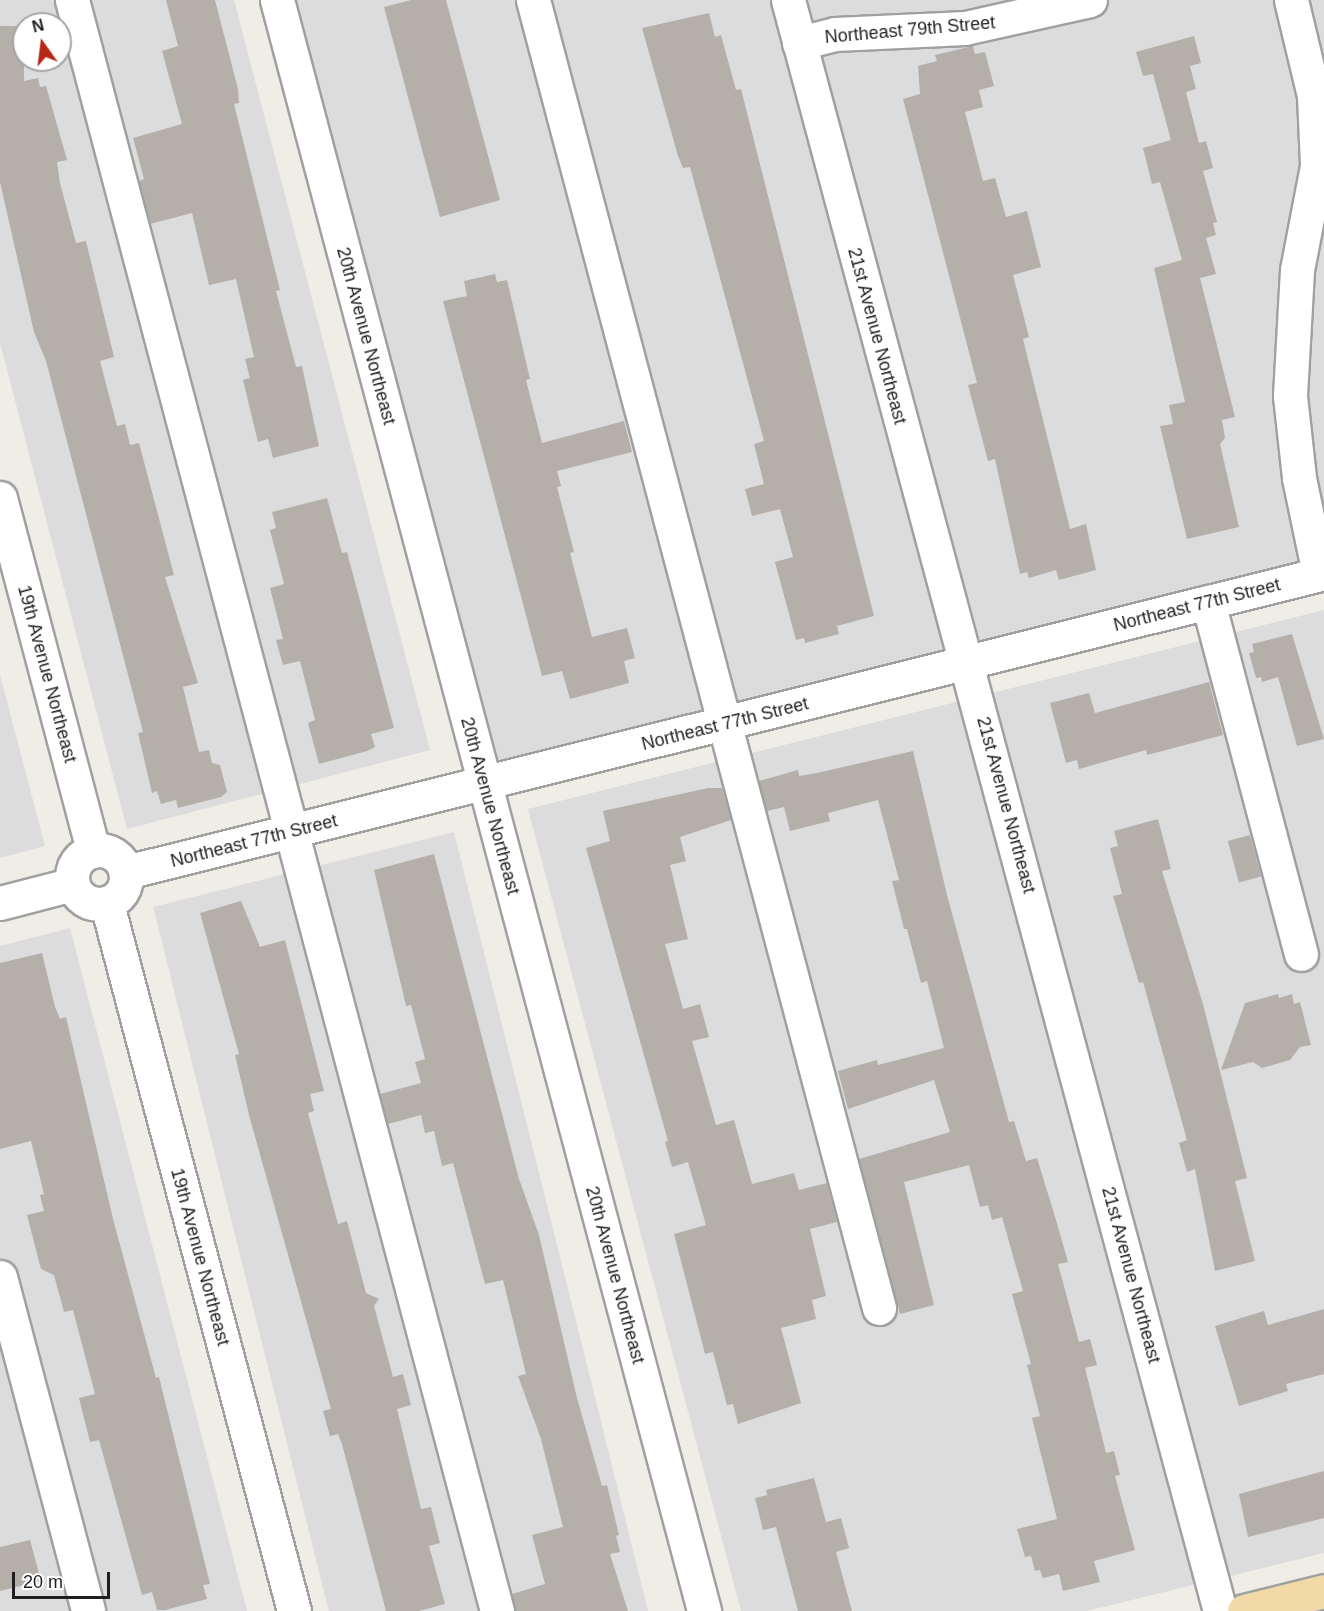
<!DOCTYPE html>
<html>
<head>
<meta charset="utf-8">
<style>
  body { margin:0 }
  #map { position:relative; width:1324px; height:1611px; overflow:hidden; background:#efede6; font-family:Arial,sans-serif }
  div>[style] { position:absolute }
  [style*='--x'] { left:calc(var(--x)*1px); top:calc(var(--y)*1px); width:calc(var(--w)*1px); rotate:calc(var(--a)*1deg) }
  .residential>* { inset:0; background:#dddcdc; transform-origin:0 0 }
  .building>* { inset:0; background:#b4afa9; transform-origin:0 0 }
  .roads { filter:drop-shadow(2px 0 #a0a0a0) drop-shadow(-2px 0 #a0a0a0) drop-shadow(0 2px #a0a0a0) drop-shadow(0 -2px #a0a0a0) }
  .minor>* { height:33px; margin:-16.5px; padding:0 16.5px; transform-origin:16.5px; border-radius:16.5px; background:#fff }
  .minor>.ring { margin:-16.5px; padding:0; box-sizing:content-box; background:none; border:33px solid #fff; border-radius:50% }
  .major>* { height:33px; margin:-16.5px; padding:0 16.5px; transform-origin:16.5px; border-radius:16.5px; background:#f2daa8 }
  span { translate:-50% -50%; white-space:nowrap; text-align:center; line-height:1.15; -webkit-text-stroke:5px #fff; paint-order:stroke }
  .street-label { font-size:18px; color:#1f1f1f }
  .north { position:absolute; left:12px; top:12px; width:60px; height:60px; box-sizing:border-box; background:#fff; border:2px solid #a5a5a5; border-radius:50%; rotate:346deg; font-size:16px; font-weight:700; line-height:24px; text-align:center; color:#1f1f1f }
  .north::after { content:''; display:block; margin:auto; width:21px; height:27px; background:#b72817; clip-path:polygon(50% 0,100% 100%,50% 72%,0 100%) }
  .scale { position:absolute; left:12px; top:1572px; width:98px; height:27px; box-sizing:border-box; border:3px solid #1f1f1f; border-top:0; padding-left:8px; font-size:18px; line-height:21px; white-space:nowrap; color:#1f1f1f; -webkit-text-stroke:4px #fff; paint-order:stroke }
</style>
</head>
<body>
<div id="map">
  <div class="residential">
    <div style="clip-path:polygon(evenodd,0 0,234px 0,430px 750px,127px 829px,0 343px,0 0,24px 24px,60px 24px,60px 60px,24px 60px,24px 24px)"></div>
    <div style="clip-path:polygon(277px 0,1324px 0,1324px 573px,484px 784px)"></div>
    <div style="clip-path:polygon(1324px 610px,1324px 1553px,1087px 1611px,741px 1611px,528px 809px)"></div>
    <div style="clip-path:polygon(0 675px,45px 846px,0 858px)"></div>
    <div style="left:454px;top:832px;width:805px;height:310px;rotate:76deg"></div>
    <div style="clip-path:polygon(70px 928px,247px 1611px,0 1611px,0 946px)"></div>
  </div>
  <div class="building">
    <div style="clip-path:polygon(166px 0,215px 0,238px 89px,239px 103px,234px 104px,280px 290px,276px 291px,296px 367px,302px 366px,319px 446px,273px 458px,268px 439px,258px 442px,243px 380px,250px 378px,245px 359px,254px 357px,236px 279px,209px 285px,192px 213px,150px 224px,139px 181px,144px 179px,133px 138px,182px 124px,162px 51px,178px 46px)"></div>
    <div style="clip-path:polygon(411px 0,446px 0,500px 200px,440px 217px,384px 7px)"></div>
    <div style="clip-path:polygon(709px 13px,715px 37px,721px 35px,736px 90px,741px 89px,874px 616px,837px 626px,839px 634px,805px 643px,804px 638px,796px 640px,775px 562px,793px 557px,780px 509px,752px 516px,745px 489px,764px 484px,754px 444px,764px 441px,690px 167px,683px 168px,678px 156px,642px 28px)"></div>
    <div style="clip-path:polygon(0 26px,24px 26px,24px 81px,38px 78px,40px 87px,46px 86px,67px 160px,57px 162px,60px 183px,76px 243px,86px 241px,114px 357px,100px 361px,117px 426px,125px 424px,130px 445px,139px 443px,174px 575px,165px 577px,198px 683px,183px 687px,199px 752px,209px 750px,212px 763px,220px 765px,227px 792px,221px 797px,178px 808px,176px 800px,161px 804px,157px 791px,152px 793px,138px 733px,143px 732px,46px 361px,34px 332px,0 182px)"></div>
    <div style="clip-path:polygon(1194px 36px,1201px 63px,1190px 66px,1196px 89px,1186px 92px,1199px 143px,1206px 141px,1213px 168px,1203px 171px,1217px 222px,1213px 223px,1216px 235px,1206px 238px,1216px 274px,1200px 278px,1235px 417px,1222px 420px,1225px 438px,1220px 444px,1239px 527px,1187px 539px,1160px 426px,1173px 424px,1169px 405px,1185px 402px,1154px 268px,1182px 260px,1160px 182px,1152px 184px,1143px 148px,1171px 140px,1153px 74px,1143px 76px,1136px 52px)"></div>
    <div style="clip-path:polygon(973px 46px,975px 54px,985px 52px,994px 86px,979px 90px,983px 107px,965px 112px,983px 181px,995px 178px,1006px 217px,1027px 211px,1041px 267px,1013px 275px,1029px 337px,1023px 339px,1070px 529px,1086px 524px,1096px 570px,1059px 580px,1056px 570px,1029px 578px,1027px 572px,1020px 574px,995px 459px,988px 461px,968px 385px,977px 383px,903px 99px,920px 94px,918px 66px,937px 61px,935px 55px)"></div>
    <div style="clip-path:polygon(495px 274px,497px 282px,507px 280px,530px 379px,526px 380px,542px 443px,624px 421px,632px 452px,557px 471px,561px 486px,557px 487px,574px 552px,570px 553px,592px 637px,627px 628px,635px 658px,624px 661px,629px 683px,570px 699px,562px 671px,542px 676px,443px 301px,467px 296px,464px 281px)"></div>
    <div style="clip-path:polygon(327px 498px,342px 553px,347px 552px,394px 728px,371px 734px,375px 747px,367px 751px,319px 764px,308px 723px,315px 720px,300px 661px,283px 665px,276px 640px,283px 639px,270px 588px,284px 584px,270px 530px,276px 528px,272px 512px)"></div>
    <div style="clip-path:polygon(1292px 634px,1324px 739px,1297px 746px,1278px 677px,1262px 682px,1261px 677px,1256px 678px,1249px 653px,1254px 652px,1252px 644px)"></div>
    <div style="clip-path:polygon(1209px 682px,1223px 735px,1147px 755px,1146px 750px,1079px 769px,1077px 760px,1066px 763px,1050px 703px,1089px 693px,1095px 713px)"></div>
    <div style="clip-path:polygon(913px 751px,947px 895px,1009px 1122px,1014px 1121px,1026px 1161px,1037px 1158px,1056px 1220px,1068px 1262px,1058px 1264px,1079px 1342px,1090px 1339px,1097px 1365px,1085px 1368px,1106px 1453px,1114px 1451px,1120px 1475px,1115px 1476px,1135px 1550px,1094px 1561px,1100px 1582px,1063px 1591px,1059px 1574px,1043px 1578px,1040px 1570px,1035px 1571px,1031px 1556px,1025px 1557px,1017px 1529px,1057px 1519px,1032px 1418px,1040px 1416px,1027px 1365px,1031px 1364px,1012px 1294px,1023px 1291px,1002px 1217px,992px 1220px,988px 1205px,980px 1207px,969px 1165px,904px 1182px,934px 1305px,900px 1314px,859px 1159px,950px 1132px,934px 1080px,848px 1109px,838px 1071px,877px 1060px,878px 1065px,944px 1048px,927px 981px,921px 983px,907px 929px,904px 929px,892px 881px,899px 880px,878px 800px,828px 813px,830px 821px,790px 831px,784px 807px,767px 811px,759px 781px,798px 770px,799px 776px,817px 773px)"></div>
    <div style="clip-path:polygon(708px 788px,722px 788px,731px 820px,680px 837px,686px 861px,670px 865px,688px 939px,665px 944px,683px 1009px,700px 1004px,709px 1037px,692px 1041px,716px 1125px,734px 1120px,752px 1184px,794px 1173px,799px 1190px,827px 1183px,837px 1222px,810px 1229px,826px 1296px,812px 1300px,816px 1319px,781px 1328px,801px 1403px,738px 1424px,733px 1404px,727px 1405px,713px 1352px,705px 1354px,674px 1234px,706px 1225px,688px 1162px,672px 1167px,665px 1142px,668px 1141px,586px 848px,610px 841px,603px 811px)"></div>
    <div style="clip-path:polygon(1158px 819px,1171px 869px,1162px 871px,1203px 1004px,1247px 1178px,1235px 1181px,1255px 1261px,1215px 1271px,1195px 1169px,1187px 1172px,1179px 1143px,1187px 1140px,1143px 982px,1139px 983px,1113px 896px,1122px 894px,1110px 848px,1118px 846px,1114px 831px)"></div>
    <div style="left:1250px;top:835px;width:43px;height:23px;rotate:75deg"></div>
    <div style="clip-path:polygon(434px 854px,519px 1179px,539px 1235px,577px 1398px,602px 1486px,607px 1485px,619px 1535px,616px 1536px,620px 1552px,610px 1554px,628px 1611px,515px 1611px,512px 1594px,545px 1584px,532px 1535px,563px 1527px,541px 1439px,518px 1376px,526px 1374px,503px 1280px,485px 1284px,453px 1163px,442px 1166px,434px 1131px,425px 1133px,421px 1115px,388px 1124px,380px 1094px,421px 1083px,415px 1062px,425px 1059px,411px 1005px,406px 1006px,374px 870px)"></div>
    <div style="clip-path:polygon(241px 901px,260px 947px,285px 940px,324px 1091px,310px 1094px,314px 1111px,308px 1113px,338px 1224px,347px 1221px,366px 1293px,379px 1299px,374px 1306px,393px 1377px,403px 1374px,411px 1405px,397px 1409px,421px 1509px,431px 1507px,440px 1543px,429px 1546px,445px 1604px,419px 1611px,386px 1611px,342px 1444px,338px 1434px,330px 1436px,323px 1411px,331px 1409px,249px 1115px,235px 1055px,239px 1054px,200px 913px)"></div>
    <div style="clip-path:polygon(42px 953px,55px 1007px,60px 1019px,66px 1017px,113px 1219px,156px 1378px,159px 1377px,210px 1584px,203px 1585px,207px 1599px,165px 1610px,157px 1610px,152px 1592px,142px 1595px,99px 1440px,90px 1442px,79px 1398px,95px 1394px,73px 1310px,64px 1312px,54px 1275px,41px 1269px,27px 1215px,44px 1211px,40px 1195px,44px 1194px,31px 1141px,0 1149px,0 963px)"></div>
    <div style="clip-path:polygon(1278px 994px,1279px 998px,1292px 994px,1294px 1004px,1300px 1002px,1311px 1045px,1300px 1047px,1290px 1060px,1262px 1068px,1253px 1062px,1221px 1070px,1245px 1003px)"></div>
    <div style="clip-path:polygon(1324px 1309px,1324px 1374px,1286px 1384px,1288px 1391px,1239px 1406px,1215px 1326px,1264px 1311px,1268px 1325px)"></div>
    <div style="clip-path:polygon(1324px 1471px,1324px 1518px,1248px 1537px,1239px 1494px)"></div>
    <div style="clip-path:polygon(814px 1478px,826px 1522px,841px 1518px,849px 1548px,836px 1552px,852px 1611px,798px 1611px,776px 1527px,763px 1530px,755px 1498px,767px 1495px,766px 1490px)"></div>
    <div style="clip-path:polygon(30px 1540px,41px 1581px,0 1591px,0 1547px)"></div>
  </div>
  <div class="roads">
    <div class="minor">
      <div style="--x:72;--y:0;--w:1666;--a:75.22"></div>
      <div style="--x:277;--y:0;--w:1667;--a:75.15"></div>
      <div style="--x:533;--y:0;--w:1353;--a:75.18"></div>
      <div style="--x:788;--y:0;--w:1668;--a:74.99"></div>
      <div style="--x:1291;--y:0;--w:99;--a:76.5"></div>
      <div style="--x:1314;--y:96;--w:70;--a:87.5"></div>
      <div style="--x:1317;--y:166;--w:106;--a:100.9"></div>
      <div style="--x:1297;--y:270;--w:126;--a:93.2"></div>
      <div style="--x:1290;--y:396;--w:82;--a:83.7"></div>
      <div style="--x:1299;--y:478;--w:98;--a:78.2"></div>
      <div style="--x:799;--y:43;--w:37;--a:-14"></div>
      <div style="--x:835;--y:34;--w:130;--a:-2.6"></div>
      <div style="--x:965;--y:28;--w:128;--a:-12.6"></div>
      <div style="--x:0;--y:498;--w:365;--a:75.2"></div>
      <div style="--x:1208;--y:602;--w:364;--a:75.2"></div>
      <div class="ring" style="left:72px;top:850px;width:21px;height:21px"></div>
      <div style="--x:126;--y:872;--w:1235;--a:-14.01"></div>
      <div style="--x:0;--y:903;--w:75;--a:-14.6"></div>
      <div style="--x:107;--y:904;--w:731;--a:75.18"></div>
      <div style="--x:0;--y:1277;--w:345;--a:75.2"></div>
    </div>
    <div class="major">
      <div style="--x:1244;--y:1611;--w:82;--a:-14"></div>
    </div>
  </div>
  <div class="street-label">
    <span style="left:910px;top:30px;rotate:-5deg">Northeast 79th Street</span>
    <span style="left:366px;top:336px;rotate:75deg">20th Avenue Northeast</span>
    <span style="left:877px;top:336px;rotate:75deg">21st Avenue Northeast</span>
    <span style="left:1197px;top:605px;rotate:-14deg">Northeast 77th Street</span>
    <span style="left:47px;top:674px;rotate:75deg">19th Avenue Northeast</span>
    <span style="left:725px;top:724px;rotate:-14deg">Northeast 77th Street</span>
    <span style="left:1006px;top:805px;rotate:75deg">21st Avenue Northeast</span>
    <span style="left:490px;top:806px;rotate:75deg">20th Avenue Northeast</span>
    <span style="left:254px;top:841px;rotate:-14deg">Northeast 77th Street</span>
    <span style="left:200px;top:1257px;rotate:75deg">19th Avenue Northeast</span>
    <span style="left:615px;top:1275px;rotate:75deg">20th Avenue Northeast</span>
    <span style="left:1131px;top:1275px;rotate:75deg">21st Avenue Northeast</span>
  </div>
  <div class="north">N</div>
  <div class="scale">20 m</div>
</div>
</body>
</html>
